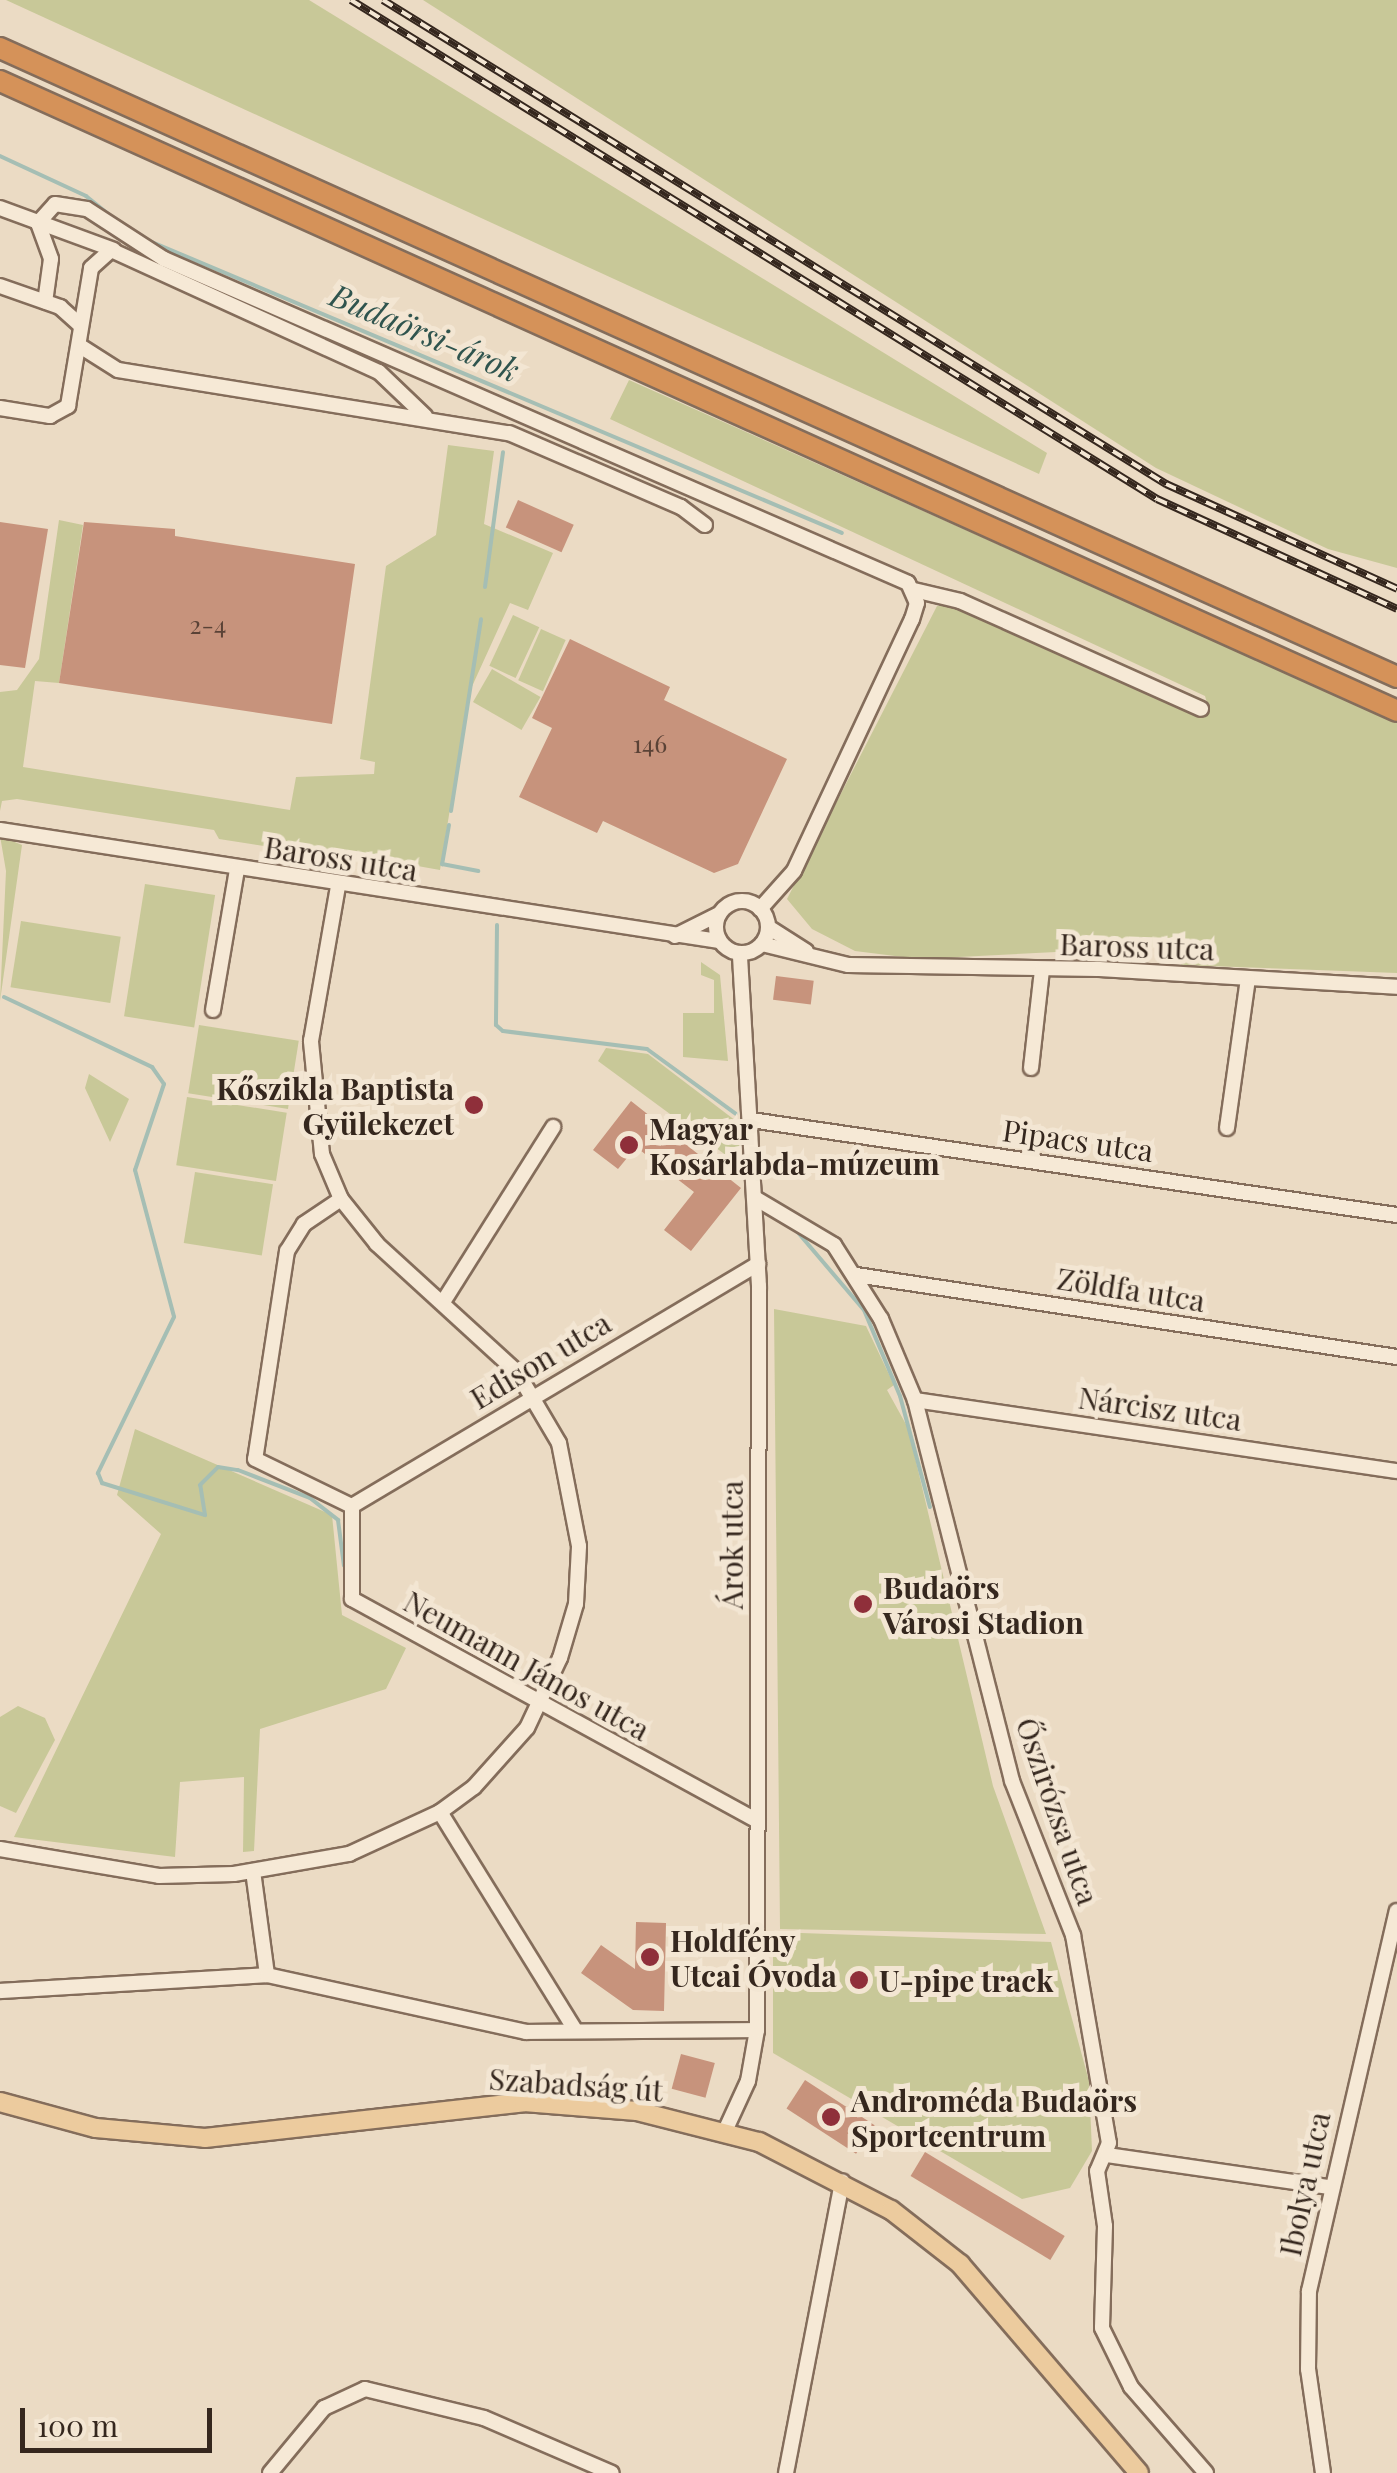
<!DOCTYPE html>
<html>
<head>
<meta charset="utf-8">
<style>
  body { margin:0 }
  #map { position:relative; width:1397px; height:2473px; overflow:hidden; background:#ebdbc4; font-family:"Playfair Display",serif }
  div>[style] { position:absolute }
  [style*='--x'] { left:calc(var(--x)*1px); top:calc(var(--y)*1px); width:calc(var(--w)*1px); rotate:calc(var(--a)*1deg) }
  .green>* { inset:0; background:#c8c898; transform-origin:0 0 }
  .stream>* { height:4px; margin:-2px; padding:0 2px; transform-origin:2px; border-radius:2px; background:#a5beb4 }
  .building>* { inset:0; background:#c7937c; transform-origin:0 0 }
  .roads { filter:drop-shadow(2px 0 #846d5b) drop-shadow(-2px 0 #846d5b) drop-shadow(0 2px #846d5b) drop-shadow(0 -2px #846d5b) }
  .minor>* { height:14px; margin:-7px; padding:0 7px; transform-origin:7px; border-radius:7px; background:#f6e9d6 }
  .minor>.ring { margin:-7px; padding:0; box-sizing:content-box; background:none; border:14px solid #f6e9d6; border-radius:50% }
  .major>* { height:18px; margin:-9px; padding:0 9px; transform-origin:9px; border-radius:9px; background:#eccb9e }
  .highway>* { height:20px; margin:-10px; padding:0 10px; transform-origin:10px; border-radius:10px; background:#d59259 }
  .rail>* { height:8px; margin-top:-4px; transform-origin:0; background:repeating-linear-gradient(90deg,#f3e6d3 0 11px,#35271e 0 22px); box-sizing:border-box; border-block:2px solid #35271e }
  .dots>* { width:28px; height:28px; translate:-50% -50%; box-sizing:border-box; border:5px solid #f3e6d3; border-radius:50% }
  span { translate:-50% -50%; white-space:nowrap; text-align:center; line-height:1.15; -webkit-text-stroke:10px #f3e6d3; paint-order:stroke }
  .number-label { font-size:25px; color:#5a4236 }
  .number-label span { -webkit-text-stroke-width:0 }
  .street-label { font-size:30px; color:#35271e }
  .poi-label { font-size:30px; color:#35271e; font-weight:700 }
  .right { translate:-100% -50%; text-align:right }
  .left { translate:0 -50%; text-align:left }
  .water-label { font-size:32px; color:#2f544e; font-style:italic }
  .scale { position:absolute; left:20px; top:2408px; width:192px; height:45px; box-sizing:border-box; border:5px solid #35271e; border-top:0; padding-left:12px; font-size:30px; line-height:35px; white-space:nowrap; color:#35271e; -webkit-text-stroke:8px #f3e6d3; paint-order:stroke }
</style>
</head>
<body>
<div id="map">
  <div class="green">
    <div style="clip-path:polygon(6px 0,309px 0,1047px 453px,1039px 474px)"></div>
    <div style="clip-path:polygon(423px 0,1397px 0,1397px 568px,1328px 549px,1156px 468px)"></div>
    <div style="clip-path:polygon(629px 380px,1397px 722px,1397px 973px,1181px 965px,1175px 946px,919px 959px,855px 951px,812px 929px,787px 899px,937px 606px,957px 606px,1210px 713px,1205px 696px,610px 419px)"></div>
    <div style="clip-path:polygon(448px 445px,494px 451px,484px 524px,553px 553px,528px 610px,510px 603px,469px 693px,440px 870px,272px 840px,264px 846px,219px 839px,214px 830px,17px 799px,2px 801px,0 811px,0 692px,17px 690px,39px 659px,59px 520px,83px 525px,59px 683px,35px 681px,23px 767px,290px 810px,296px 777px,374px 774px,375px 762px,360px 759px,386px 566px,436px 535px)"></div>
    <div style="left:513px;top:615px;width:29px;height:56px;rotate:25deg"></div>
    <div style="left:541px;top:629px;width:27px;height:56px;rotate:24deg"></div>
    <div style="left:492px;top:669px;width:56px;height:38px;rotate:30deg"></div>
    <div style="clip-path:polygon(0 836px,22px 845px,0 1001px,6px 871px)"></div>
    <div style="left:145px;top:884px;width:71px;height:134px;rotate:9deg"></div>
    <div style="left:21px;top:921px;width:101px;height:67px;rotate:9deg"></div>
    <div style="clip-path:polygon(701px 962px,720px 975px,728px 1061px,683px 1057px,683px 1013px,714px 1013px,714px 980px,701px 975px)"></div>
    <div style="left:199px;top:1025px;width:101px;height:69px;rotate:9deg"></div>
    <div style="clip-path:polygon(606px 1048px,648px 1054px,736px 1121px,742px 1167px,598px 1061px)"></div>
    <div style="clip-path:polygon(89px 1074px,129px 1099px,110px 1142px,85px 1088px)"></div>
    <div style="left:187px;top:1097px;width:101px;height:69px;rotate:9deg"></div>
    <div style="left:195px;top:1172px;width:79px;height:72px;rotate:9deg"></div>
    <div style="clip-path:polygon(774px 1309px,866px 1326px,894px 1385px,887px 1390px,908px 1428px,993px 1786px,1046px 1934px,780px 1929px)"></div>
    <div style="clip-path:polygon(135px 1429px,332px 1515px,342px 1615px,406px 1648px,386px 1689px,260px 1729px,254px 1851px,243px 1852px,244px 1777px,180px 1782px,175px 1857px,14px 1837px,161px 1534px,117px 1495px)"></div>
    <div style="clip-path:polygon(18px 1706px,45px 1718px,55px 1740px,16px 1813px,0 1806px,0 1717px)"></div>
    <div style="clip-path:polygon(773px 1932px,1051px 1942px,1089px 2081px,1092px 2151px,1070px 2188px,1022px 2199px,773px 2053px)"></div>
  </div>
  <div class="stream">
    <div style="--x:0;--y:156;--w:95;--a:24.9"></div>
    <div style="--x:86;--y:196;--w:35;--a:39"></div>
    <div style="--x:147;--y:240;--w:754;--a:22.86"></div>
    <div style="--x:485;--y:587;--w:136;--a:-82.4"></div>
    <div style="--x:451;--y:811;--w:194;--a:-81.1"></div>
    <div style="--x:449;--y:825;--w:40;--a:100"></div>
    <div style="--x:442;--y:864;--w:37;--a:11"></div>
    <div style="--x:497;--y:925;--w:100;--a:90.6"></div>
    <div style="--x:496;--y:1025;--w:9;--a:41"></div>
    <div style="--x:503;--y:1031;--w:145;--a:7.1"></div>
    <div style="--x:647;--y:1049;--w:110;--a:36.1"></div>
    <div style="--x:4;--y:997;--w:164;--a:25.3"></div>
    <div style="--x:152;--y:1067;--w:21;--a:55"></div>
    <div style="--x:164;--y:1084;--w:91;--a:108.6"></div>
    <div style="--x:135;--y:1170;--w:152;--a:75.1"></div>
    <div style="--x:174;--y:1317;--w:174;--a:116"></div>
    <div style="--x:98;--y:1473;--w:11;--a:68"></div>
    <div style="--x:102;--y:1483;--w:108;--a:17.3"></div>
    <div style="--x:205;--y:1515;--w:30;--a:-99"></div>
    <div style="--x:200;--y:1485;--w:25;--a:-45"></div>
    <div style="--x:218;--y:1467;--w:20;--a:9"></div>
    <div style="--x:238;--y:1470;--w:77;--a:21.3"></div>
    <div style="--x:310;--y:1498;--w:36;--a:38"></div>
    <div style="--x:338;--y:1520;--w:46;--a:82.6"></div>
    <div style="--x:795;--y:1229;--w:106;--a:49.6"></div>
    <div style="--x:864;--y:1310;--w:93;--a:67.3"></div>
    <div style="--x:900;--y:1396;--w:115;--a:74.9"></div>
  </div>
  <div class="building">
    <div style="left:518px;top:500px;width:61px;height:30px;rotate:24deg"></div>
    <div style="clip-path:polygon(0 522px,48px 529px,25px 668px,0 665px)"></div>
    <div style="clip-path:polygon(84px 522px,175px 529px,175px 536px,355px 564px,332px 724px,59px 683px)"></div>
    <div style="clip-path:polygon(570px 639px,670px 687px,664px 700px,787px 759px,738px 864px,714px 873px,603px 821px,597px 833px,519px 797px,552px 728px,532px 718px)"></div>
    <div style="left:776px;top:976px;width:38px;height:24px;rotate:7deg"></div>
    <div style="clip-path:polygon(631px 1101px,741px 1188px,691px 1251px,664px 1230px,694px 1192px,636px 1147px,618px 1169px,593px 1150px)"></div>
    <div style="clip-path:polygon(636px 1922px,666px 1923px,664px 2011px,633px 2010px,581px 1973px,601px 1945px,635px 1969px)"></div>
    <div style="left:681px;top:2054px;width:35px;height:36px;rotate:15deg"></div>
    <div style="left:805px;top:2080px;width:83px;height:34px;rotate:33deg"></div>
    <div style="left:925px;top:2152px;width:163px;height:28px;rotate:31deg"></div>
  </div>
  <div class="roads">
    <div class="minor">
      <div style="--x:0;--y:208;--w:121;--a:20.2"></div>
      <div style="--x:38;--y:223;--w:25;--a:-48"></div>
      <div style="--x:55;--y:204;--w:32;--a:9"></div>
      <div style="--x:87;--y:209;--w:92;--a:33"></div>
      <div style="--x:164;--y:259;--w:811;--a:23.53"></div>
      <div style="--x:908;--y:583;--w:22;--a:66"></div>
      <div style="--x:917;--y:603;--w:17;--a:107"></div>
      <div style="--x:912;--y:619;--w:278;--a:115.1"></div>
      <div style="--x:794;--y:871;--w:51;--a:131.8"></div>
      <div style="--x:38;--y:223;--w:38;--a:70"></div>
      <div style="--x:51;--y:259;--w:43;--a:97.9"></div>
      <div style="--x:111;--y:250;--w:294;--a:24.5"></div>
      <div style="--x:379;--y:372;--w:64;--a:43.7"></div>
      <div style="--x:0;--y:286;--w:64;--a:19.3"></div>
      <div style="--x:60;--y:307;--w:27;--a:42"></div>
      <div style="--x:80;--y:346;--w:45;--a:32.3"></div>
      <div style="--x:118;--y:370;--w:396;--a:9.2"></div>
      <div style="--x:509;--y:433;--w:187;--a:23.3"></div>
      <div style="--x:681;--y:507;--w:30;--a:37"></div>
      <div style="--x:0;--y:408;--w:51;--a:9.1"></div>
      <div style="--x:50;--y:416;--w:21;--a:-29"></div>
      <div style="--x:68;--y:406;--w:140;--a:-80.5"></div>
      <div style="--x:91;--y:268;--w:27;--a:-42"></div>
      <div style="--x:914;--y:590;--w:47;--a:13.4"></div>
      <div style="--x:960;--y:601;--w:264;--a:24.1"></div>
      <div style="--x:0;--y:830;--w:728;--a:8.78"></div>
      <div class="ring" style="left:716px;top:901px;width:38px;height:38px"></div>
      <div style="--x:768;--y:927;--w:45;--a:32.3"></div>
      <div style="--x:675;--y:936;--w:47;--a:-26.6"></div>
      <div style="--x:762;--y:944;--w:89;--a:13.7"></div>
      <div style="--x:848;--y:965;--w:250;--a:0.9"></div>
      <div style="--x:1098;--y:969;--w:300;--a:3.4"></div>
      <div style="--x:213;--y:1010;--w:143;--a:-80.3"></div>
      <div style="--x:1031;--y:1068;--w:99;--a:-83.6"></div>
      <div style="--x:751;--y:1120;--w:653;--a:8.37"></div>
      <div style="--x:1227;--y:1128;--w:150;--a:-82"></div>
      <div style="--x:755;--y:1198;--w:92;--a:30.7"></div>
      <div style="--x:834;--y:1245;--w:88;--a:57.6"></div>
      <div style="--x:881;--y:1319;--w:88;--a:67.2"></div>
      <div style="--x:915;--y:1400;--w:393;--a:75.7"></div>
      <div style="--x:1012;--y:1781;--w:166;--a:68.4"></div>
      <div style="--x:1073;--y:1935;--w:211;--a:80.2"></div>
      <div style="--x:1109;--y:2143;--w:30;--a:113"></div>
      <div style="--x:1097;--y:2171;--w:56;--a:81.7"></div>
      <div style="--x:1105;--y:2226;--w:102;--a:91.7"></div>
      <div style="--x:1102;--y:2328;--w:66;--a:63.8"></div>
      <div style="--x:1131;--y:2387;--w:114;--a:48.9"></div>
      <div style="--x:341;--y:1199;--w:45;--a:146"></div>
      <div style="--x:304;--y:1224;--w:32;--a:122"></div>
      <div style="--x:287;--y:1251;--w:210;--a:98.7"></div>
      <div style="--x:255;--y:1459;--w:108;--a:25.9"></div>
      <div style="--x:856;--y:1275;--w:547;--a:8.62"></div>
      <div style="--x:443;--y:1302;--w:207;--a:-57.8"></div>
      <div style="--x:915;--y:1400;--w:487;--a:8.4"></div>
      <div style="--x:352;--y:1506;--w:93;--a:90"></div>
      <div style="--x:352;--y:1599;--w:462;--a:28.7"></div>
      <div style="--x:352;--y:1506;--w:473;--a:-30.8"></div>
      <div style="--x:440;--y:1812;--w:254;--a:58.2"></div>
      <div style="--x:0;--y:1849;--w:161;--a:9.6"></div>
      <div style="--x:159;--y:1876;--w:75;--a:-1.5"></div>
      <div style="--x:234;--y:1874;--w:117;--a:-9.9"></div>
      <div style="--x:349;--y:1854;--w:100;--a:-24.8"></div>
      <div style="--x:440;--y:1812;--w:42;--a:-36.3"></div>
      <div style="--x:474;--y:1787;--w:79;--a:-48.1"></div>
      <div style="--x:527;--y:1728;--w:77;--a:-64.8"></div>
      <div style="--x:560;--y:1658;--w:56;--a:-73.5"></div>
      <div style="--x:576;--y:1604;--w:58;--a:-87"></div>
      <div style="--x:579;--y:1546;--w:105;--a:-101"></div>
      <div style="--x:559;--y:1443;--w:82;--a:-120.6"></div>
      <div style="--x:517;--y:1372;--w:190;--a:-137.6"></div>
      <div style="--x:377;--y:1244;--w:58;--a:-128.7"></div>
      <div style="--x:341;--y:1199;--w:49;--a:-112.9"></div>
      <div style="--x:322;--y:1154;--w:114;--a:-95.6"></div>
      <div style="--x:311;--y:1041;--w:157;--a:-80.1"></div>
      <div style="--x:253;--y:1871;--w:105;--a:82.3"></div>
      <div style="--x:0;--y:1991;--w:267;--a:-3.4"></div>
      <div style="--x:267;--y:1975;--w:265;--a:12.4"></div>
      <div style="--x:526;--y:2032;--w:231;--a:-0.5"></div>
      <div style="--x:725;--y:2131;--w:55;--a:-65.3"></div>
      <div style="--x:748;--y:2081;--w:52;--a:-80"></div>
      <div style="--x:757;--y:2030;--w:744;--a:-89.85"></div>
      <div style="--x:759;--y:1286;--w:333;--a:-93.3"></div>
      <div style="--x:1107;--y:2155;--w:223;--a:8.2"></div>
      <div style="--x:270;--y:2473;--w:85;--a:-50.3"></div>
      <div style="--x:324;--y:2408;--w:45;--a:-24.9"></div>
      <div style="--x:365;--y:2389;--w:122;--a:13.7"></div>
      <div style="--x:484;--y:2418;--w:139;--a:23.3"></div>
      <div style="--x:786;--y:2473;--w:297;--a:-79.1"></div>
      <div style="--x:1323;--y:2473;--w:105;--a:-98.2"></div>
      <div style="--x:1308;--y:2369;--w:78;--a:-89.3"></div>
      <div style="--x:1309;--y:2291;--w:390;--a:-77"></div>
    </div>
    <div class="major">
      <div style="--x:0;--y:2102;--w:99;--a:15.2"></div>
      <div style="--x:96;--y:2128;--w:109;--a:5.2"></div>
      <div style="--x:205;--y:2138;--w:321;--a:-6.4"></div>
      <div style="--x:524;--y:2102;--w:113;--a:4.6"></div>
      <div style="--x:637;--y:2111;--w:126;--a:14.3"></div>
      <div style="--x:759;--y:2142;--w:148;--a:27.3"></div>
      <div style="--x:891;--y:2210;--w:88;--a:38"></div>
      <div style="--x:960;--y:2264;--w:275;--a:49.4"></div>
    </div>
    <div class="highway">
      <div style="--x:0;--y:48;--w:1532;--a:24.24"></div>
      <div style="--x:0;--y:81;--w:1532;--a:24.27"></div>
    </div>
  </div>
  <div class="rail">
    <div style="--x:351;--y:0;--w:948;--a:31.76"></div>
    <div style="--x:1157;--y:499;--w:264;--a:24.6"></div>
    <div style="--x:383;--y:0;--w:921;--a:31.72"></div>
    <div style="--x:1166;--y:484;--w:254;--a:24.4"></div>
  </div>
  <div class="dots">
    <div style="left:474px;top:1105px;background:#8f2f3a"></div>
    <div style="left:629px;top:1145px;background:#8f2f3a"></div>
    <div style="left:863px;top:1604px;background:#8f2f3a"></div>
    <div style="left:650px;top:1957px;background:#8f2f3a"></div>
    <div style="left:859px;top:1980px;background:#8f2f3a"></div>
    <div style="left:831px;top:2117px;background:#8f2f3a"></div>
  </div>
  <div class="number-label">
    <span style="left:208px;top:624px">2-4</span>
    <span style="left:650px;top:743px">146</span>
  </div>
  <div class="street-label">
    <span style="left:341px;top:858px;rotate:9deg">Baross utca</span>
    <span style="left:1137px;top:946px;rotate:2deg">Baross utca</span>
    <span style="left:1078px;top:1140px;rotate:8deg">Pipacs utca</span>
    <span style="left:1131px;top:1289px;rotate:9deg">Zöldfa utca</span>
    <span style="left:540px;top:1360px;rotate:-31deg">Edison utca</span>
    <span style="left:1160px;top:1408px;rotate:8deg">Nárcisz utca</span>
    <span style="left:731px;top:1545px;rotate:-90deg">Árok utca</span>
    <span style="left:527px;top:1665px;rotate:29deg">Neumann János utca</span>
    <span style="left:1058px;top:1811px;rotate:71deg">Őszirózsa utca</span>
    <span style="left:576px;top:2084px;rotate:4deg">Szabadság út</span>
    <span style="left:1304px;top:2184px;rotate:-78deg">Ibolya utca</span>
  </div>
  <div class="poi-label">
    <span class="right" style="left:454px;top:1105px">Kőszikla Baptista<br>Gyülekezet</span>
    <span class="left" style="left:649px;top:1145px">Magyar<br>Kosárlabda-múzeum</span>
    <span class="left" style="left:883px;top:1604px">Budaörs<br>Városi Stadion</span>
    <span class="left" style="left:670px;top:1957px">Holdfény<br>Utcai Óvoda</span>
    <span class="left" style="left:879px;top:1980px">U-pipe track</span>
    <span class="left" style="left:851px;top:2117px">Androméda Budaörs<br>Sportcentrum</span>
  </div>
  <div class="water-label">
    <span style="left:425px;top:332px;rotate:23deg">Budaörsi-árok</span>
  </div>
  <div class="scale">100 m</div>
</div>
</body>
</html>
